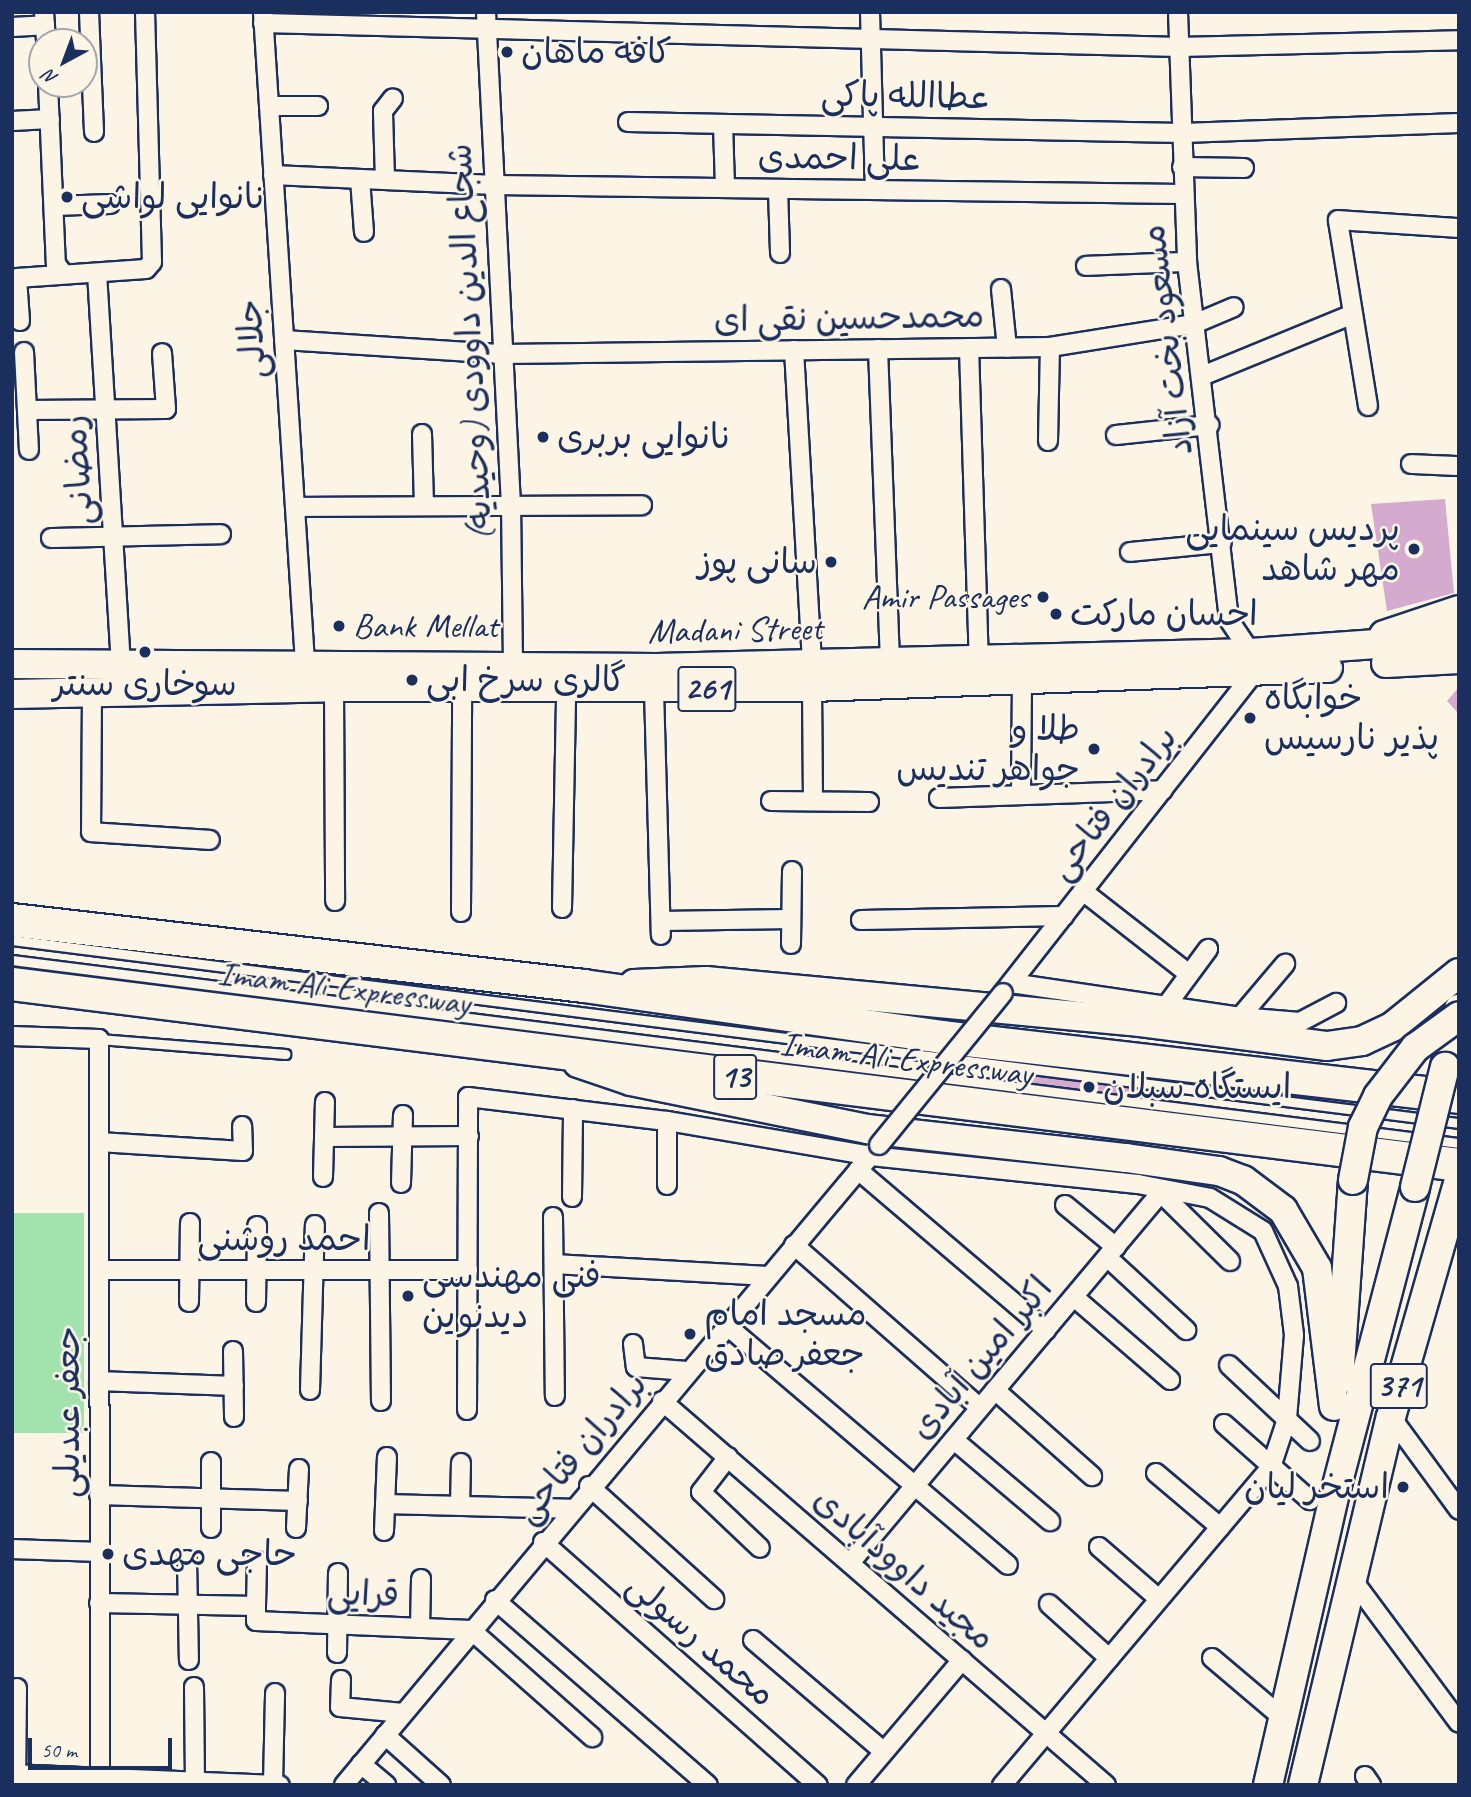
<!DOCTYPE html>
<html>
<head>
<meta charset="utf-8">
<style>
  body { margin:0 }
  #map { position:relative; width:1471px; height:1797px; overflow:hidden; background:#fcf5e5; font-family:Caveat,"Playpen Sans Arabic",sans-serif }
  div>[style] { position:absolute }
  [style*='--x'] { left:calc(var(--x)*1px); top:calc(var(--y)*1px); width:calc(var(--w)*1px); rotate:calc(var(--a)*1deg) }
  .green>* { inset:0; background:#a2e3ad; transform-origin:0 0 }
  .building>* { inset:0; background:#d5aacf }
  .roads { filter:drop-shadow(2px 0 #1b2f5e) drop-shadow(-2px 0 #1b2f5e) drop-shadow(0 2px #1b2f5e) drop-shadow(0 -2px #1b2f5e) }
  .lane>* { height:9px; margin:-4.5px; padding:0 4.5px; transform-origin:4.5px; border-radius:4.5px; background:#fcf5e5 }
  .street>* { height:18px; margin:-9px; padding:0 9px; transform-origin:9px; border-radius:9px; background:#fcf5e5 }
  .primary>* { height:28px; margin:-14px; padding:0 14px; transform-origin:14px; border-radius:14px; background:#fcf5e5 }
  .highway>* { height:32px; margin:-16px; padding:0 16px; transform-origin:16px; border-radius:16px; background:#fcf5e5 }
  .bridges { filter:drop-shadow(2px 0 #1b2f5e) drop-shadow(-2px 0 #1b2f5e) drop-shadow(0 2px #1b2f5e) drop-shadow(0 -2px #1b2f5e) }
  .street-bridge>* { height:18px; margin:-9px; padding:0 9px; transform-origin:9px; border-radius:9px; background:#fcf5e5 }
  .primary-bridge>* { height:28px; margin:-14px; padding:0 14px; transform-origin:14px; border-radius:14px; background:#fcf5e5 }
  .dots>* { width:19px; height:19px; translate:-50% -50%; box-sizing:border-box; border:4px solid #fcf5e5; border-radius:50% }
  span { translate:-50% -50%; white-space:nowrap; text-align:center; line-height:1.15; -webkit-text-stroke:5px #fcf5e5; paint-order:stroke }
  .shield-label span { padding:2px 5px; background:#fcf5e5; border:2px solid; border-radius:5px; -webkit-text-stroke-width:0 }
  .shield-label { font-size:33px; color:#1b2f5e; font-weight:700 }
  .poi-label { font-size:35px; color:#1b2f5e }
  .left { translate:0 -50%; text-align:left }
  .right { translate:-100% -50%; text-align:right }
  .street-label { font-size:35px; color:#1b2f5e }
  .frame { position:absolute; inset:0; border:14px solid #1b2f5e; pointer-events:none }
  .north { position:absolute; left:28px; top:28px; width:70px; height:70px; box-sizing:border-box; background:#fcf5e5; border:2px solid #a2a6af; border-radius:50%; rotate:221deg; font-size:19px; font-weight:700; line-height:28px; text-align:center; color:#1b2f5e }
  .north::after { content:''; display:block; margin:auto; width:24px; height:32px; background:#1b2f5e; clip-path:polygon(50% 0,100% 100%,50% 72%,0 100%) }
  .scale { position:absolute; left:28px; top:1738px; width:144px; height:32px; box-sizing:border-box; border:4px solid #1b2f5e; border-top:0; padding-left:9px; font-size:21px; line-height:24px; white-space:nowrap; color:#1b2f5e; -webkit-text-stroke:5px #fcf5e5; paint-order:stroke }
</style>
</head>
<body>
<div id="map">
  <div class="green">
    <div style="left:12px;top:1213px;width:72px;height:220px"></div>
  </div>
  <div class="building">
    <div style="clip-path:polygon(1445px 499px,1454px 593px,1387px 611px,1371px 504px)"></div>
    <div style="clip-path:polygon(1459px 687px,1459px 714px,1447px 701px)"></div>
    <div style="clip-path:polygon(1026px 1073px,1150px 1090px,1150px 1099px,1025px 1085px)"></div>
  </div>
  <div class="roads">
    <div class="lane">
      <div style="--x:12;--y:940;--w:1459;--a:7.21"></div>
      <div style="--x:12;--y:960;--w:1459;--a:7.21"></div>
      <div style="--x:99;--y:1039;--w:187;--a:4.6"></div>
    </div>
    <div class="street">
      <div style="--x:44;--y:12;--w:30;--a:86"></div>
      <div style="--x:89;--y:12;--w:120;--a:87.6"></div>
      <div style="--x:486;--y:12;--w:491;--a:87.1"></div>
      <div style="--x:511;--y:502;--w:166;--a:89.3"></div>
      <div style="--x:870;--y:12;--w:178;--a:88.4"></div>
      <div style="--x:1178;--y:12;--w:250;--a:87.9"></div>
      <div style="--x:1187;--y:262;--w:360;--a:83.3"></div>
      <div style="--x:1229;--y:620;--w:40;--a:56"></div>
      <div style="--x:263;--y:13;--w:651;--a:86.3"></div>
      <div style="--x:263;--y:23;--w:916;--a:1.5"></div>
      <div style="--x:1179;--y:47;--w:280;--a:-1.4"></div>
      <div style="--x:12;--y:27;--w:33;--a:-3"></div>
      <div style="--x:48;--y:84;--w:180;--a:87.5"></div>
      <div style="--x:56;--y:264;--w:11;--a:52"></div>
      <div style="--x:269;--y:106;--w:49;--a:0"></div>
      <div style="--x:12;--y:121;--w:38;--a:-3"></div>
      <div style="--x:628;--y:122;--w:555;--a:1.14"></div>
      <div style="--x:1183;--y:133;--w:276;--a:-2.1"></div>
      <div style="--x:723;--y:124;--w:64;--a:88.2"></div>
      <div style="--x:1182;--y:167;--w:62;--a:0.9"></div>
      <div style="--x:273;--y:175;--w:222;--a:2.6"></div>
      <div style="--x:495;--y:185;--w:687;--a:0.75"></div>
      <div style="--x:360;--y:179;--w:53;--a:85.7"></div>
      <div style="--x:385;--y:180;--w:69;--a:-91.7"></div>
      <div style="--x:383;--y:111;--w:16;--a:-52"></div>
      <div style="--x:778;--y:189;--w:64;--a:88.2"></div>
      <div style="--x:54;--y:206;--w:56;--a:-2"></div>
      <div style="--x:1086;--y:266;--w:101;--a:-2.3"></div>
      <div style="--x:97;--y:273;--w:390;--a:86.5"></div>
      <div style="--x:1001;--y:289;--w:59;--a:84.2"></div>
      <div style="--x:20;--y:321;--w:43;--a:-94"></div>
      <div style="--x:17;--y:278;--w:129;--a:-4"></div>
      <div style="--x:146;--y:269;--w:9;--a:-49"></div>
      <div style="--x:152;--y:262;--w:250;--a:-91.6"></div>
      <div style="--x:284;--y:340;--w:219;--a:3.7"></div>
      <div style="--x:503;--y:354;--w:547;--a:-0.73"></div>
      <div style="--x:1050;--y:347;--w:146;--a:-9.1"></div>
      <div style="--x:1194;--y:324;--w:43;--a:-23"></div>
      <div style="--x:969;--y:348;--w:312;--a:88.2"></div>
      <div style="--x:878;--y:349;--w:314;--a:87.8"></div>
      <div style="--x:794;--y:350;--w:317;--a:86.7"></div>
      <div style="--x:24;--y:352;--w:98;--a:87.1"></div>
      <div style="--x:1202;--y:376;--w:163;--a:-22.3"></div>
      <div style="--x:1368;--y:406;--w:188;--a:-99.2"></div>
      <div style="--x:1338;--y:220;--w:121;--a:3.8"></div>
      <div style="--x:27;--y:410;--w:139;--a:-0.4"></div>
      <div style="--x:166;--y:409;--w:56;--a:-94.1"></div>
      <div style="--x:422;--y:434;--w:70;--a:88.4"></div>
      <div style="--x:1116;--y:435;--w:94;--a:-6.1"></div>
      <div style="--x:1048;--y:441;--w:94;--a:-88.8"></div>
      <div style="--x:1411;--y:464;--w:48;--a:2.4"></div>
      <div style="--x:295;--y:507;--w:347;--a:-0.3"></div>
      <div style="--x:51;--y:538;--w:170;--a:-1.3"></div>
      <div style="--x:1130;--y:552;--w:92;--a:-5.6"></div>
      <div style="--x:334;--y:687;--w:214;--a:89.7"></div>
      <div style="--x:812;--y:687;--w:113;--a:89.5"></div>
      <div style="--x:654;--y:690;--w:245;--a:88.4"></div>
      <div style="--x:92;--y:694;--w:138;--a:90.4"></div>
      <div style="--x:91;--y:832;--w:119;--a:3.8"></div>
      <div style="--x:1021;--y:795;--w:113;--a:-89.5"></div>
      <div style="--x:939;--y:798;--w:224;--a:-2"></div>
      <div style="--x:771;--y:801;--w:98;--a:0.6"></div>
      <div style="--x:1084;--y:892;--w:133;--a:38"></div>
      <div style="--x:562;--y:908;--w:217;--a:-88.9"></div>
      <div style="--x:461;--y:912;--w:224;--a:-89.7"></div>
      <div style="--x:861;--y:920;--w:203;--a:-1.1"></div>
      <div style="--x:661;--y:921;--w:130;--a:-0.9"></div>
      <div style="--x:791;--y:944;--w:73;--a:-89.2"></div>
      <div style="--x:1011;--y:983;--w:232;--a:8.4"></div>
      <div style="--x:1240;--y:1017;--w:70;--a:-49.7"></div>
      <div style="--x:1003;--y:993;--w:405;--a:-51.9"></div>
      <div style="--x:1166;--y:1006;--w:71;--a:-53.6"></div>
      <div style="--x:1240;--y:1017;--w:60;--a:4.8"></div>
      <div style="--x:1300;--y:1022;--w:41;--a:-27.8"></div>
      <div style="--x:12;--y:1036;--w:87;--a:2"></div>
      <div style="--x:99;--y:1039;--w:746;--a:89.92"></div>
      <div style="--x:667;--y:1121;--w:64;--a:90"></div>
      <div style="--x:324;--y:1137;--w:145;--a:-0.4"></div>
      <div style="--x:99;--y:1142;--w:144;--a:3.6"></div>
      <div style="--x:243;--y:1151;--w:25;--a:-92"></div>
      <div style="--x:858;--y:1170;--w:247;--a:40.4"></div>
      <div style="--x:323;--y:1177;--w:75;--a:-88.5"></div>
      <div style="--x:401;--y:1183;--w:68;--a:-88.3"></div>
      <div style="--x:572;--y:1197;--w:88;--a:-89.3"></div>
      <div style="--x:1065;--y:1205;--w:66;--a:39.5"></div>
      <div style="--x:379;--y:1213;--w:188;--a:89.4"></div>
      <div style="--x:553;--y:1217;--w:179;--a:89.4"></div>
      <div style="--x:794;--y:1245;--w:247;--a:41.2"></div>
      <div style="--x:1107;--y:1257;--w:108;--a:42.7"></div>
      <div style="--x:554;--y:1264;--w:214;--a:3.2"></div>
      <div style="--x:99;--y:1270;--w:369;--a:0"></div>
      <div style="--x:1074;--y:1297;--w:127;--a:40.8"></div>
      <div style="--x:189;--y:1302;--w:79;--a:-89.3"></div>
      <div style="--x:256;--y:1302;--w:76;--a:-89.2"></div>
      <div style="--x:726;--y:1325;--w:370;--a:40.4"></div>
      <div style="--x:633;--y:1344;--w:23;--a:83"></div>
      <div style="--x:636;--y:1367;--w:51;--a:4.5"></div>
      <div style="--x:233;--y:1351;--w:66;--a:89.1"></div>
      <div style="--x:1229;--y:1365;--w:111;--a:43.2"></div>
      <div style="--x:99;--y:1381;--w:135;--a:2.1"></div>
      <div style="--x:310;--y:1390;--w:165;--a:-88.3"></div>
      <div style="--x:995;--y:1390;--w:130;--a:41.6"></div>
      <div style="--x:662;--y:1401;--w:587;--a:40.86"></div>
      <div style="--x:467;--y:1410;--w:313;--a:-89.8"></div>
      <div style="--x:468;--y:1097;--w:200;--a:6.9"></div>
      <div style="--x:667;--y:1121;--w:207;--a:9.7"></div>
      <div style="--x:871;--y:1156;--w:268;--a:6"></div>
      <div style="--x:1138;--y:1184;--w:73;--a:11"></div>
      <div style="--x:1210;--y:1198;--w:62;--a:31.9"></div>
      <div style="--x:1263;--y:1231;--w:60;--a:65.6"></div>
      <div style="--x:1288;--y:1286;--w:49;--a:83"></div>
      <div style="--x:1294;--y:1335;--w:84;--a:94.8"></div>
      <div style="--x:1287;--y:1419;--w:51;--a:108.4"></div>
      <div style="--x:1271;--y:1467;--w:417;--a:130.2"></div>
      <div style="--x:1391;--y:1417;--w:115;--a:53.8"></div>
      <div style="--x:1224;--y:1424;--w:115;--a:41.5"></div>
      <div style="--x:954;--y:1440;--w:126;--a:40.2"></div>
      <div style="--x:728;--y:1457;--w:44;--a:127.6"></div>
      <div style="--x:701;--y:1492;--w:81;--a:43.5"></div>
      <div style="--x:1156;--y:1473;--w:84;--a:40.2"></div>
      <div style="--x:589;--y:1486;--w:169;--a:42.1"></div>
      <div style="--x:99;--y:1495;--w:199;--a:1.7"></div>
      <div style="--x:385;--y:1504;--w:185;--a:1.5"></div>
      <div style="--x:460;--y:1506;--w:43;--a:-88.7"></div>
      <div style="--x:211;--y:1528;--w:66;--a:-90"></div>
      <div style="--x:296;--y:1528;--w:59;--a:-87.1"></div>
      <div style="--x:384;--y:1531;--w:74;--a:-87.7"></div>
      <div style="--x:543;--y:1542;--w:367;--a:41.5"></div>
      <div style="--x:1099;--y:1547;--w:79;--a:40.9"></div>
      <div style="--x:12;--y:1549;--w:87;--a:2"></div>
      <div style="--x:187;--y:1560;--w:100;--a:88.9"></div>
      <div style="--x:850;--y:1563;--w:483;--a:-50"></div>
      <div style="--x:1161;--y:1193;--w:97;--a:44.6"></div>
      <div style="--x:1355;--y:1583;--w:174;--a:53.4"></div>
      <div style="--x:495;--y:1600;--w:282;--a:41"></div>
      <div style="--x:99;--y:1603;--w:157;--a:1.1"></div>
      <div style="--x:256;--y:1606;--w:15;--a:90"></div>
      <div style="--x:256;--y:1621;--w:215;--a:2.4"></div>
      <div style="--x:471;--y:1630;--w:162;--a:41.5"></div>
      <div style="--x:1049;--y:1604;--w:81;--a:42"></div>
      <div style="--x:256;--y:1606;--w:45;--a:-88.7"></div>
      <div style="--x:420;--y:1628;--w:49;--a:-88.8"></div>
      <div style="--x:753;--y:1640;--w:172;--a:40.5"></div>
      <div style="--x:337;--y:1653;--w:80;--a:-89.3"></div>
      <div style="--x:1212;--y:1658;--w:93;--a:40.2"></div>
      <div style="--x:341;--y:1680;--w:27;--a:92"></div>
      <div style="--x:340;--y:1707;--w:63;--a:5.4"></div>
      <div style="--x:194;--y:1687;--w:98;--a:89.4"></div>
      <div style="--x:385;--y:1735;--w:75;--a:41.8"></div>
      <div style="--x:361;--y:1764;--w:33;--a:40"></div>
      <div style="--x:12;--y:1774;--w:268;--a:2.4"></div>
      <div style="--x:1365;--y:1776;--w:11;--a:56"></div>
      <div style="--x:273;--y:1784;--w:91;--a:-88.7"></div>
      <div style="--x:16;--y:1785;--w:97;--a:-89.4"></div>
      <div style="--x:344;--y:1785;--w:829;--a:-50.09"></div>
      <div style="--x:856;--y:1785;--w:164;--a:-49.7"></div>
    </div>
    <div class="primary">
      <div style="--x:1384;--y:635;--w:79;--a:-18.4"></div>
      <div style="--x:1386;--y:663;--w:73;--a:-3.1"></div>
      <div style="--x:12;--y:664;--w:645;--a:0.36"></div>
      <div style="--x:657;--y:668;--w:594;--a:-1.45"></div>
      <div style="--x:1251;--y:653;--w:209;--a:-4.1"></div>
      <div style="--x:12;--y:694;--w:322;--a:-1.2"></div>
      <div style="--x:334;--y:687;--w:478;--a:0"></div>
      <div style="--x:812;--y:687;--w:516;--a:-2.11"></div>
      <div style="--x:634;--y:984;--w:72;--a:-2.4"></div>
      <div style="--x:706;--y:981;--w:436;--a:5.4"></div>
      <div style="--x:1140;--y:1022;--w:189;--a:7.3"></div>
      <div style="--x:1327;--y:1046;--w:35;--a:-8"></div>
      <div style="--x:1362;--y:1041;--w:33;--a:-25"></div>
      <div style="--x:1392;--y:1027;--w:86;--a:-38.9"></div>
      <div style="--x:578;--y:1063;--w:56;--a:18.8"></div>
      <div style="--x:631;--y:1081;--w:241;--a:11.5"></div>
      <div style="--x:867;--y:1129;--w:261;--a:6.4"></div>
      <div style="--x:1126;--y:1158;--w:94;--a:8"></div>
      <div style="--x:1219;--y:1171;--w:26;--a:21"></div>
      <div style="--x:1243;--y:1180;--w:50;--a:36.9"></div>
      <div style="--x:1283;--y:1210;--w:67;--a:59.6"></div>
      <div style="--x:1317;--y:1268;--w:139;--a:83"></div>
      <div style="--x:1445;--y:1067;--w:60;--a:-76.4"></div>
      <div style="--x:1339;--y:1380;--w:200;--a:-86"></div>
      <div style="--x:1268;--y:1785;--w:300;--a:-77.1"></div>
      <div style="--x:1335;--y:1493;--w:316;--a:-75.3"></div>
      <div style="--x:1303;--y:1785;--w:378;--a:-76.6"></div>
      <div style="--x:1391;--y:1417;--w:247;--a:-74"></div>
    </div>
    <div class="highway">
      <div style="--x:12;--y:920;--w:576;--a:6.58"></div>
      <div style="--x:584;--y:986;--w:361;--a:8.1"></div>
      <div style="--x:941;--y:1037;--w:521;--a:6.61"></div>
      <div style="--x:12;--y:984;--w:1458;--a:7.13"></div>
    </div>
  </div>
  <div class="bridges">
    <div class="street-bridge">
      <div style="--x:879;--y:1145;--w:196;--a:-50.8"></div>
    </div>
    <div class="primary-bridge">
      <div style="--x:1353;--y:1180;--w:54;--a:-79.3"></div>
      <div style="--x:1363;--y:1127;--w:34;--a:-64"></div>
      <div style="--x:1378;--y:1096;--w:61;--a:-52.4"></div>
      <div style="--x:1415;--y:1048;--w:54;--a:-36"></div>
      <div style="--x:1415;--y:1187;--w:124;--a:-76"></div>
    </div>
  </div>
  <div class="dots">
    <div style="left:507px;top:52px;background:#1b2f5e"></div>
    <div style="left:67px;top:197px;background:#1b2f5e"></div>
    <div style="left:543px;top:437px;background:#1b2f5e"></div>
    <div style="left:1414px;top:549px;background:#1b2f5e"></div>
    <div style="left:831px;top:562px;background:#1b2f5e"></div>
    <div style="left:1043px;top:597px;background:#1b2f5e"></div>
    <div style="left:1056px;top:614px;background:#1b2f5e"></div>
    <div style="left:339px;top:626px;background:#1b2f5e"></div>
    <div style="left:145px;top:652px;background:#1b2f5e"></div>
    <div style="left:412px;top:680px;background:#1b2f5e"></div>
    <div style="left:1250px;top:718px;background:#1b2f5e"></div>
    <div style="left:1094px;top:749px;background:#1b2f5e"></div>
    <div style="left:1089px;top:1087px;background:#1b2f5e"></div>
    <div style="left:408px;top:1296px;background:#1b2f5e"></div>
    <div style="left:690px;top:1334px;background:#1b2f5e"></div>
    <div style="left:1403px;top:1487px;background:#1b2f5e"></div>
    <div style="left:108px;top:1554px;background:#1b2f5e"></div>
  </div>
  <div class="shield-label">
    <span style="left:707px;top:689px">261</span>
    <span style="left:735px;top:1077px">13</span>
    <span style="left:1399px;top:1386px">371</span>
  </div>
  <div class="poi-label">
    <span class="left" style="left:521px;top:52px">کافه ماهان</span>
    <span class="left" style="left:81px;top:197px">نانوایی لواشی</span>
    <span class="left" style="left:557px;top:437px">نانوایی بربری</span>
    <span class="right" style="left:1400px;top:549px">پردیس سینمایی<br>مهر شاهد</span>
    <span class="right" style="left:817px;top:562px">سانی پوز</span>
    <span class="right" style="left:1029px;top:597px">Amir Passages</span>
    <span class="left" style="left:1070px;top:614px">احسان مارکت</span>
    <span class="left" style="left:353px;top:626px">Bank Mellat</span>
    <span class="left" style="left:426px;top:680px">گالری سرخ ابی</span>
    <span style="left:145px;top:684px">سوخاری سنتر</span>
    <span class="left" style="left:1264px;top:718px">خوابگاه<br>پذیر نارسیس</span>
    <span class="right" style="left:1080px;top:749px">طلا و<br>جواهر تندیس</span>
    <span class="left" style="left:1103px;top:1087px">ایستگاه سبلان</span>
    <span class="left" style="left:422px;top:1296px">فنی مهندسی<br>دیدنوین</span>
    <span class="left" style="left:704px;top:1334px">مسجد امام<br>جعفر صادق</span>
    <span class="right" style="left:1389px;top:1487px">استخر لیان</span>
    <span class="left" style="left:122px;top:1554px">حاجی مهدی</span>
  </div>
  <div class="street-label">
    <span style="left:906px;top:96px;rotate:1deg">عطاالله پاکی</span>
    <span style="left:839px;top:158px;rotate:1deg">علی احمدی</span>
    <span style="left:849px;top:318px;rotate:-1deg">محمدحسین نقی ای</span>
    <span style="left:252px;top:339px;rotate:-94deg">جلالی</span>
    <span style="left:1167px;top:340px;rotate:-97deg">مسعود بخت آزاد</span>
    <span style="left:470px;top:342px;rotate:-93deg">شجاع الدین داوودی (وحیدیه)</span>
    <span style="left:78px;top:470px;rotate:-94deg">رمضانی</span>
    <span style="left:735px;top:630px;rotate:-1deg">Madani Street</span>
    <span style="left:1113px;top:803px;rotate:-52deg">برادران فتاحی</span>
    <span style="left:344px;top:988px;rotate:7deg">Imam Ali Expressway</span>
    <span style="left:906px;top:1059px;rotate:7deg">Imam Ali Expressway</span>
    <span style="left:284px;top:1239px">احمد روشنی</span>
    <span style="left:981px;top:1358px;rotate:-50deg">اکبر امین آبادی</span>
    <span style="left:68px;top:1412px;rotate:-90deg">جعفر عبدیلی</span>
    <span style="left:581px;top:1448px;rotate:-50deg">برادران فتاحی</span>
    <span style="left:904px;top:1569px;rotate:41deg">مجید داوودآبادی</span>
    <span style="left:363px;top:1594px;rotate:2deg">قرایی</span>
    <span style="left:701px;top:1640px;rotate:41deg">محمد رسولی</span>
  </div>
  <div class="frame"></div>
  <div class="north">N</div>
  <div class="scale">50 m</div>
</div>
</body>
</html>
